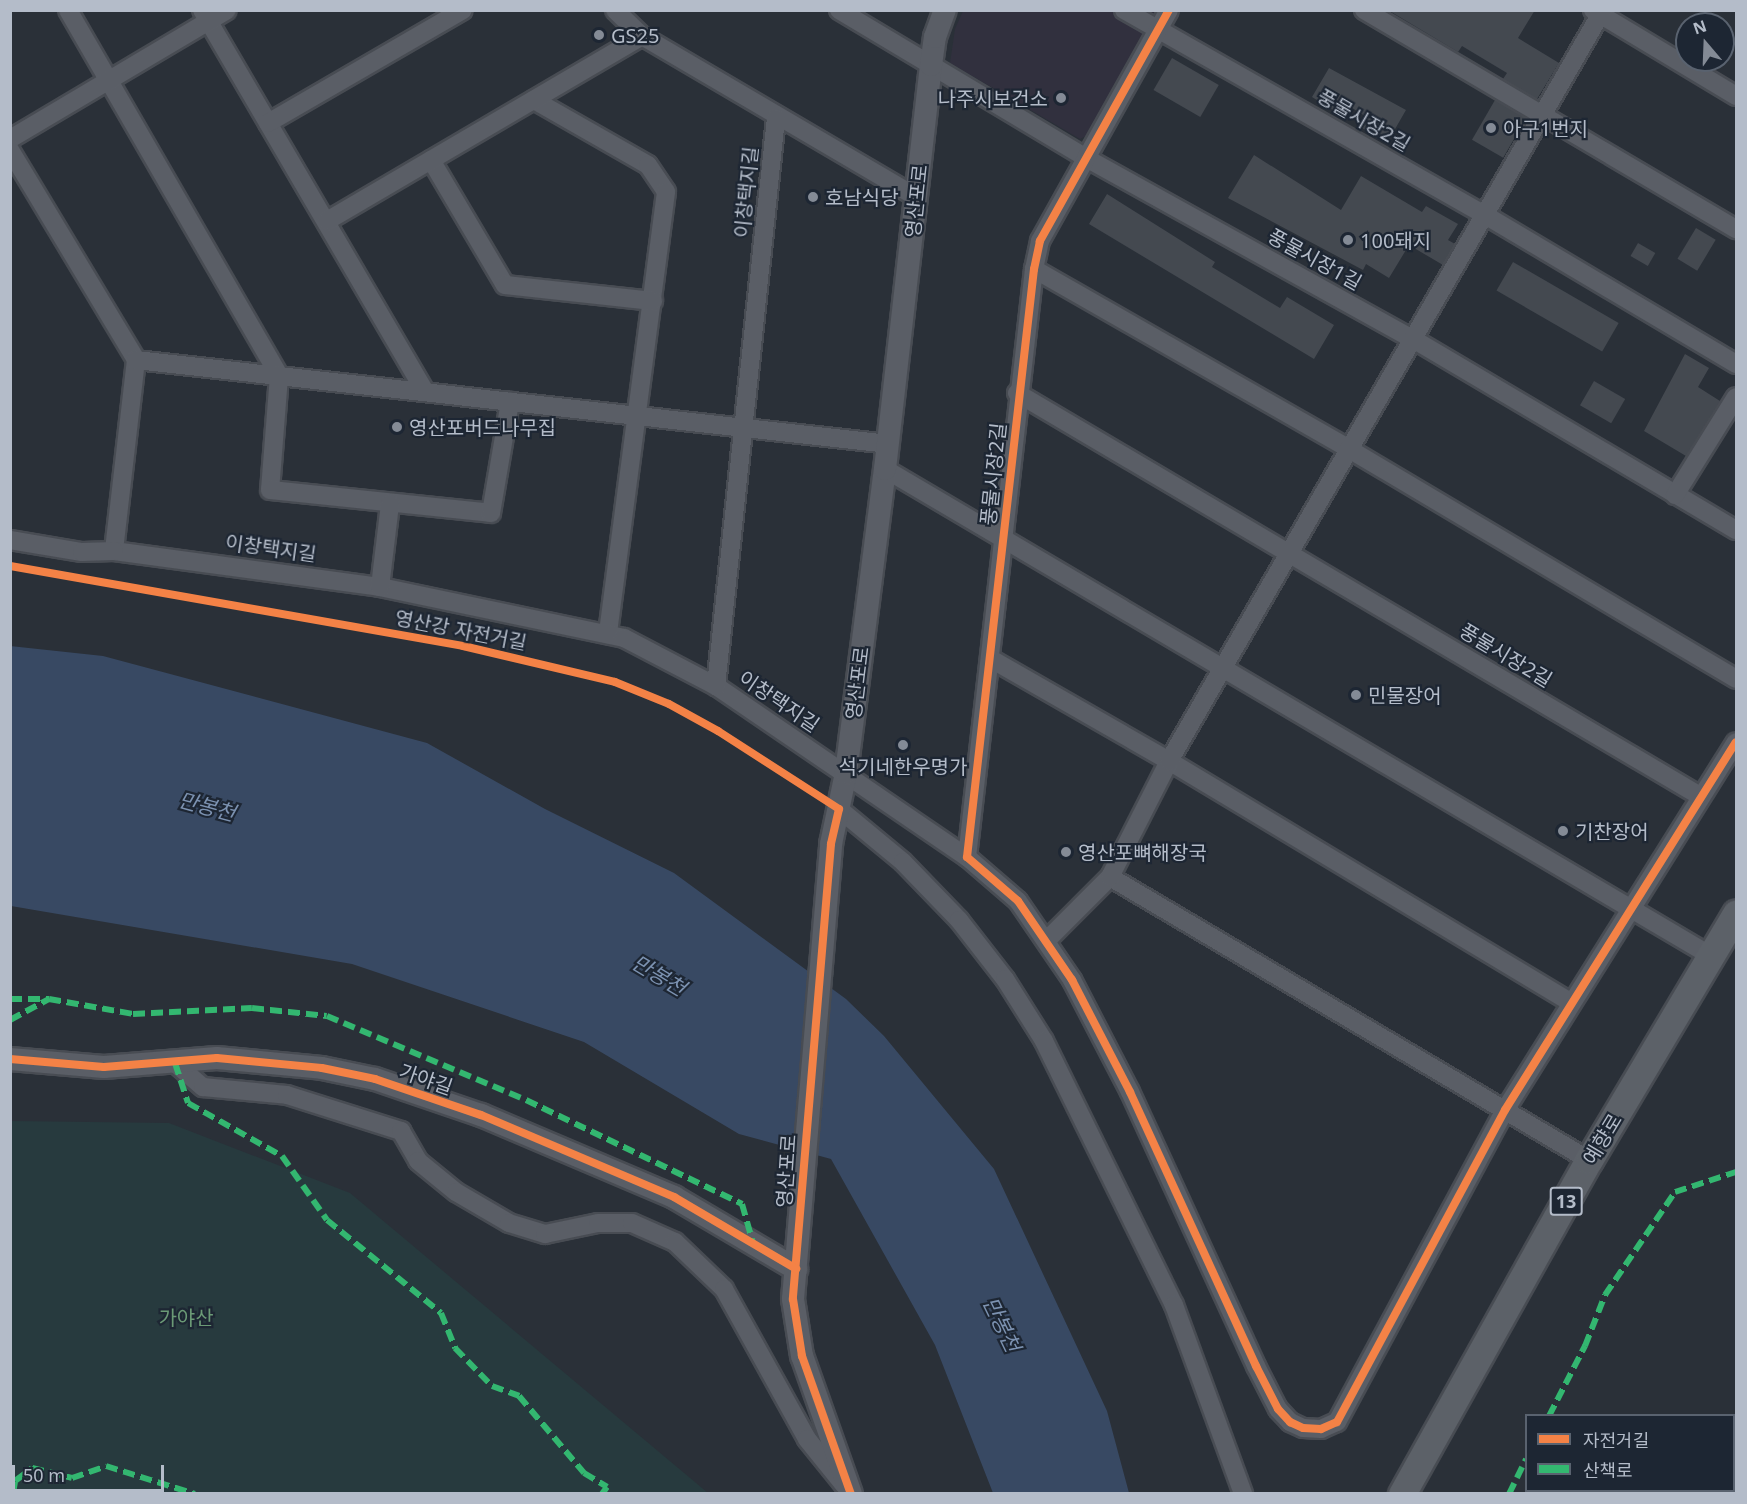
<!DOCTYPE html>
<html>
<head>
<meta charset="utf-8">
<style>
  body { margin:0 }
  #map { position:relative; width:1747px; height:1504px; overflow:hidden; background:#2a3038; font-family:"Noto Sans","Noto Sans KR",sans-serif }
  div>[style] { position:absolute }
  [style*='--x'] { left:calc(var(--x)*1px); top:calc(var(--y)*1px); width:calc(var(--w)*1px); rotate:calc(var(--a)*1deg) }
  .medical>* { inset:0; background:#31303e }
  .green>* { inset:0; background:#273a3e }
  .water>* { inset:0; background:#384963 }
  .building>* { inset:0; background:#444950; transform-origin:0 0 }
  .roads { filter:drop-shadow(2px 0 #484c53) drop-shadow(-2px 0 #484c53) drop-shadow(0 2px #484c53) drop-shadow(0 -2px #484c53) }
  .minor>* { height:18px; margin:-9px; padding:0 9px; transform-origin:9px; border-radius:9px; background:#5a5e66 }
  .tertiary>* { height:22px; margin:-11px; padding:0 11px; transform-origin:11px; border-radius:11px; background:#5a5e66 }
  .primary>* { height:27px; margin:-13.5px; padding:0 13.5px; transform-origin:13.5px; border-radius:13.5px; background:#5c6168 }
  .quiet>* { height:6px; margin-top:-3px; transform-origin:0; background:repeating-linear-gradient(90deg,#33b770 0 12px,transparent 0 18px) }
  .cycleway>* { height:8px; margin:-4px; padding:0 4px; transform-origin:4px; border-radius:4px; background:#f48246 }
  .dots>* { width:16px; height:16px; translate:-50% -50%; box-sizing:border-box; border:3px solid #1d2633; border-radius:50% }
  span { translate:-50% -50%; white-space:nowrap; text-align:center; line-height:1.15; -webkit-text-stroke:4.5px #1d2633; paint-order:stroke }
  .shield-label span { padding:2px 4px; background:#1d2633; border:2px solid; border-radius:4px; -webkit-text-stroke-width:0 }
  .shield-label { font-size:18px; color:#b4bcc9; font-weight:700 }
  .poi-label { font-size:20px; color:#b4bcc9 }
  .left { translate:0 -50%; text-align:left }
  .right { translate:-100% -50%; text-align:right }
  .street-label { font-size:20px; color:#b4bcc9 }
  .park-label { font-size:20px; color:#6b9a76 }
  .water-label { font-size:21px; color:#7c92b1; font-style:italic }
  .frame { position:absolute; inset:0; border:12px solid #b4bcc9; pointer-events:none }
  .legend { position:absolute; left:1525px; top:1414px; width:210px; height:78px; box-sizing:border-box; background:#1d2633; border:2px solid #59626f; margin:0; padding:8px 10px; list-style:none; font-size:18px; color:#b4bcc9 }
  .legend li { display:flex; align-items:center; gap:12px; height:30px }
  .legend b { width:30px; border:2px solid #59626f }
  .north { position:absolute; left:1675px; top:12px; width:60px; height:60px; box-sizing:border-box; background:#1d2633; border:2px solid #59626f; border-radius:50%; rotate:341deg; font-size:16px; font-weight:700; line-height:24px; text-align:center; color:#b4bcc9 }
  .north::after { content:''; display:block; margin:auto; width:21px; height:27px; background:#848b96; clip-path:polygon(50% 0,100% 100%,50% 72%,0 100%) }
  .scale { position:absolute; left:12px; top:1465px; width:152px; height:27px; box-sizing:border-box; border:3px solid #b4bcc9; border-top:0; padding-left:8px; font-size:18px; line-height:21px; white-space:nowrap; color:#b4bcc9; -webkit-text-stroke:4px #1d2633; paint-order:stroke }
</style>
</head>
<body>
<div id="map">
  <div class="medical">
    <div style="clip-path:polygon(963px 11px,1159px 11px,1092px 133px,1080px 139px,950px 63px,955px 29px)"></div>
  </div>
  <div class="green">
    <div style="clip-path:polygon(11px 1121px,169px 1123px,350px 1193px,708px 1493px,11px 1493px)"></div>
  </div>
  <div class="water">
    <div style="clip-path:polygon(10px 646px,103px 656px,427px 743px,545px 809px,674px 873px,846px 999px,884px 1036px,994px 1169px,1107px 1411px,1129px 1493px,993px 1493px,935px 1345px,831px 1159px,739px 1134px,584px 1042px,352px 964px,11px 906px)"></div>
  </div>
  <div class="building">
    <div style="clip-path:polygon(1388px 10px,1535px 10px,1518px 38px,1559px 63px,1537px 99px,1503px 79px,1507px 73px,1462px 46px,1458px 52px)"></div>
    <div style="left:1172px;top:58px;width:54px;height:37px;rotate:30deg"></div>
    <div style="clip-path:polygon(1329px 68px,1406px 110px,1387px 143px,1359px 126px,1365px 116px,1339px 100px,1333px 110px,1312px 97px)"></div>
    <div style="left:1495px;top:100px;width:36px;height:46px;rotate:30deg"></div>
    <div style="clip-path:polygon(1254px 155px,1341px 210px,1361px 176px,1422px 212px,1426px 206px,1458px 224px,1448px 240px,1455px 244px,1443px 265px,1409px 245px,1389px 278px,1366px 264px,1363px 270px,1228px 198px)"></div>
    <div style="clip-path:polygon(1107px 194px,1215px 262px,1212px 267px,1280px 308px,1287px 297px,1334px 325px,1314px 359px,1089px 224px)"></div>
    <div style="left:1696px;top:228px;width:23px;height:36px;rotate:31deg"></div>
    <div style="left:1638px;top:243px;width:20px;height:15px;rotate:30deg"></div>
    <div style="left:1513px;top:262px;width:122px;height:33px;rotate:30deg"></div>
    <div style="clip-path:polygon(1685px 354px,1709px 368px,1698px 387px,1720px 401px,1686px 456px,1644px 431px)"></div>
    <div style="left:1594px;top:381px;width:36px;height:28px;rotate:30deg"></div>
  </div>
  <div class="roads">
    <div class="minor">
      <div style="--x:68;--y:10;--w:422;--a:60"></div>
      <div style="--x:279;--y:376;--w:114;--a:94.5"></div>
      <div style="--x:270;--y:490;--w:222;--a:5.9"></div>
      <div style="--x:491;--y:513;--w:113;--a:-80.3"></div>
      <div style="--x:202;--y:10;--w:442;--a:59.7"></div>
      <div style="--x:615;--y:10;--w:37;--a:44"></div>
      <div style="--x:642;--y:36;--w:318;--a:30.4"></div>
      <div style="--x:839;--y:10;--w:288;--a:30.9"></div>
      <div style="--x:1086;--y:158;--w:374;--a:29"></div>
      <div style="--x:1413;--y:339;--w:375;--a:30.6"></div>
      <div style="--x:1124;--y:10;--w:415;--a:29.6"></div>
      <div style="--x:1485;--y:215;--w:292;--a:30.7"></div>
      <div style="--x:1169;--y:10;--w:265;--a:119.2"></div>
      <div style="--x:1040;--y:241;--w:29;--a:102"></div>
      <div style="--x:1034;--y:269;--w:592;--a:96.5"></div>
      <div style="--x:967;--y:857;--w:67;--a:40.8"></div>
      <div style="--x:1018;--y:901;--w:96;--a:55.6"></div>
      <div style="--x:1072;--y:980;--w:126;--a:62.6"></div>
      <div style="--x:1130;--y:1092;--w:302;--a:65.3"></div>
      <div style="--x:1256;--y:1366;--w:48;--a:62.9"></div>
      <div style="--x:1278;--y:1409;--w:18;--a:47"></div>
      <div style="--x:1290;--y:1422;--w:14;--a:25"></div>
      <div style="--x:1303;--y:1428;--w:18;--a:3"></div>
      <div style="--x:1321;--y:1429;--w:17;--a:-24"></div>
      <div style="--x:1337;--y:1422;--w:354;--a:-61.7"></div>
      <div style="--x:1505;--y:1110;--w:434;--a:-57.9"></div>
      <div style="--x:1364;--y:10;--w:432;--a:30.5"></div>
      <div style="--x:1593;--y:10;--w:167;--a:31"></div>
      <div style="--x:534;--y:100;--w:131;--a:29.7"></div>
      <div style="--x:648;--y:165;--w:32;--a:56"></div>
      <div style="--x:666;--y:192;--w:446;--a:97.5"></div>
      <div style="--x:268;--y:123;--w:225;--a:-30.1"></div>
      <div style="--x:10;--y:139;--w:252;--a:-30.7"></div>
      <div style="--x:10;--y:150;--w:245;--a:59"></div>
      <div style="--x:136;--y:360;--w:192;--a:96.6"></div>
      <div style="--x:114;--y:551;--w:268;--a:7.7"></div>
      <div style="--x:380;--y:587;--w:249;--a:11.8"></div>
      <div style="--x:624;--y:638;--w:104;--a:27.6"></div>
      <div style="--x:716;--y:686;--w:304;--a:34.3"></div>
      <div style="--x:431;--y:160;--w:145;--a:59.4"></div>
      <div style="--x:505;--y:285;--w:149;--a:6.2"></div>
      <div style="--x:327;--y:221;--w:365;--a:-30.4"></div>
      <div style="--x:1034;--y:269;--w:363;--a:29.7"></div>
      <div style="--x:1349;--y:449;--w:450;--a:30.7"></div>
      <div style="--x:136;--y:360;--w:757;--a:6.37"></div>
      <div style="--x:1017;--y:393;--w:793;--a:30.54"></div>
      <div style="--x:885;--y:469;--w:959;--a:30.52"></div>
      <div style="--x:1675;--y:495;--w:115;--a:-58.1"></div>
      <div style="--x:10;--y:540;--w:73;--a:9.5"></div>
      <div style="--x:82;--y:552;--w:32;--a:-2"></div>
      <div style="--x:380;--y:587;--w:84;--a:-83.1"></div>
      <div style="--x:991;--y:659;--w:205;--a:29.8"></div>
      <div style="--x:1169;--y:761;--w:468;--a:31"></div>
      <div style="--x:716;--y:686;--w:571;--a:-83.97"></div>
      <div style="--x:839;--y:809;--w:83;--a:39.6"></div>
      <div style="--x:903;--y:862;--w:81;--a:46"></div>
      <div style="--x:959;--y:920;--w:75;--a:52.1"></div>
      <div style="--x:1005;--y:979;--w:73;--a:57.8"></div>
      <div style="--x:1044;--y:1041;--w:294;--a:63.8"></div>
      <div style="--x:1174;--y:1305;--w:201;--a:69.9"></div>
      <div style="--x:1110;--y:877;--w:556;--a:30.58"></div>
      <div style="--x:1047;--y:940;--w:89;--a:-45"></div>
      <div style="--x:1110;--y:877;--w:130;--a:-63"></div>
      <div style="--x:1169;--y:761;--w:867;--a:-59.98"></div>
      <div style="--x:175;--y:1063;--w:37;--a:41"></div>
      <div style="--x:203;--y:1087;--w:84;--a:5.4"></div>
      <div style="--x:287;--y:1095;--w:120;--a:17.5"></div>
      <div style="--x:401;--y:1131;--w:34;--a:60"></div>
      <div style="--x:418;--y:1161;--w:49;--a:39.2"></div>
      <div style="--x:456;--y:1192;--w:61;--a:30.3"></div>
      <div style="--x:509;--y:1223;--w:38;--a:17"></div>
      <div style="--x:545;--y:1234;--w:54;--a:-11.7"></div>
      <div style="--x:598;--y:1223;--w:34;--a:0"></div>
      <div style="--x:632;--y:1223;--w:47;--a:23.8"></div>
      <div style="--x:675;--y:1242;--w:68;--a:43.8"></div>
      <div style="--x:724;--y:1289;--w:171;--a:61"></div>
      <div style="--x:807;--y:1439;--w:59;--a:51.2"></div>
    </div>
    <div class="tertiary">
      <div style="--x:10;--y:1059;--w:94;--a:4.9"></div>
      <div style="--x:104;--y:1067;--w:113;--a:-4.6"></div>
      <div style="--x:217;--y:1058;--w:105;--a:5.4"></div>
      <div style="--x:322;--y:1068;--w:54;--a:11.7"></div>
      <div style="--x:375;--y:1079;--w:112;--a:18.8"></div>
      <div style="--x:481;--y:1115;--w:210;--a:23"></div>
      <div style="--x:674;--y:1197;--w:142;--a:30.5"></div>
      <div style="--x:851;--y:1494;--w:146;--a:-109.5"></div>
      <div style="--x:802;--y:1356;--w:58;--a:-99"></div>
      <div style="--x:793;--y:1299;--w:457;--a:-85.2"></div>
      <div style="--x:831;--y:844;--w:73;--a:-78.1"></div>
      <div style="--x:846;--y:773;--w:306;--a:-82.7"></div>
      <div style="--x:885;--y:469;--w:407;--a:-83.5"></div>
      <div style="--x:931;--y:65;--w:28;--a:-82"></div>
      <div style="--x:935;--y:37;--w:29;--a:-70"></div>
    </div>
    <div class="primary">
      <div style="--x:1402;--y:1494;--w:383;--a:-60.8"></div>
      <div style="--x:1589;--y:1160;--w:287;--a:-59.2"></div>
    </div>
  </div>
  <div class="quiet">
    <div style="--x:10;--y:999;--w:39;--a:0"></div>
    <div style="--x:49;--y:999;--w:85;--a:10.1"></div>
    <div style="--x:133;--y:1014;--w:119;--a:-2.9"></div>
    <div style="--x:252;--y:1008;--w:75;--a:6.1"></div>
    <div style="--x:327;--y:1016;--w:216;--a:22.9"></div>
    <div style="--x:526;--y:1100;--w:240;--a:25.7"></div>
    <div style="--x:742;--y:1204;--w:41;--a:74.2"></div>
    <div style="--x:10;--y:1020;--w:44;--a:-28.3"></div>
    <div style="--x:175;--y:1063;--w:42;--a:72"></div>
    <div style="--x:188;--y:1103;--w:108;--a:29.4"></div>
    <div style="--x:282;--y:1156;--w:78;--a:54.9"></div>
    <div style="--x:327;--y:1220;--w:147;--a:39.2"></div>
    <div style="--x:441;--y:1313;--w:38;--a:68"></div>
    <div style="--x:455;--y:1348;--w:53;--a:45.8"></div>
    <div style="--x:492;--y:1386;--w:29;--a:20"></div>
    <div style="--x:519;--y:1396;--w:101;--a:49.8"></div>
    <div style="--x:584;--y:1473;--w:27;--a:31"></div>
    <div style="--x:607;--y:1487;--w:9;--a:126"></div>
    <div style="--x:1549;--y:1416;--w:79;--a:-62.8"></div>
    <div style="--x:1585;--y:1346;--w:55;--a:-68.6"></div>
    <div style="--x:1605;--y:1295;--w:125;--a:-55.8"></div>
    <div style="--x:1675;--y:1192;--w:64;--a:-18.2"></div>
    <div style="--x:13;--y:1494;--w:13;--a:-81"></div>
    <div style="--x:15;--y:1481;--w:21;--a:-37"></div>
    <div style="--x:32;--y:1468;--w:41;--a:14"></div>
    <div style="--x:72;--y:1478;--w:36;--a:-19"></div>
    <div style="--x:106;--y:1466;--w:93;--a:17.5"></div>
    <div style="--x:1509;--y:1494;--w:39;--a:-64"></div>
  </div>
  <div class="cycleway">
    <div style="--x:1169;--y:10;--w:265;--a:119.2"></div>
    <div style="--x:1040;--y:241;--w:29;--a:102"></div>
    <div style="--x:1034;--y:269;--w:592;--a:96.5"></div>
    <div style="--x:967;--y:857;--w:67;--a:40.8"></div>
    <div style="--x:1018;--y:901;--w:96;--a:55.6"></div>
    <div style="--x:1072;--y:980;--w:126;--a:62.6"></div>
    <div style="--x:1130;--y:1092;--w:302;--a:65.3"></div>
    <div style="--x:1256;--y:1366;--w:48;--a:62.9"></div>
    <div style="--x:1278;--y:1409;--w:18;--a:47"></div>
    <div style="--x:1290;--y:1422;--w:14;--a:25"></div>
    <div style="--x:1303;--y:1428;--w:18;--a:3"></div>
    <div style="--x:1321;--y:1429;--w:17;--a:-24"></div>
    <div style="--x:1337;--y:1422;--w:354;--a:-61.7"></div>
    <div style="--x:1505;--y:1110;--w:434;--a:-57.9"></div>
    <div style="--x:10;--y:566;--w:460;--a:10"></div>
    <div style="--x:463;--y:646;--w:156;--a:13.3"></div>
    <div style="--x:615;--y:682;--w:58;--a:22.2"></div>
    <div style="--x:669;--y:704;--w:56;--a:28.9"></div>
    <div style="--x:718;--y:731;--w:144;--a:32.8"></div>
    <div style="--x:839;--y:809;--w:36;--a:103"></div>
    <div style="--x:831;--y:844;--w:457;--a:94.8"></div>
    <div style="--x:793;--y:1299;--w:58;--a:81"></div>
    <div style="--x:802;--y:1356;--w:146;--a:70.5"></div>
    <div style="--x:10;--y:1059;--w:94;--a:4.9"></div>
    <div style="--x:104;--y:1067;--w:113;--a:-4.6"></div>
    <div style="--x:217;--y:1058;--w:105;--a:5.4"></div>
    <div style="--x:322;--y:1068;--w:54;--a:11.7"></div>
    <div style="--x:375;--y:1079;--w:112;--a:18.8"></div>
    <div style="--x:481;--y:1115;--w:210;--a:23"></div>
    <div style="--x:674;--y:1197;--w:142;--a:30.5"></div>
  </div>
  <div class="dots">
    <div style="left:599px;top:35px;background:#848b96"></div>
    <div style="left:1061px;top:98px;background:#848b96"></div>
    <div style="left:1491px;top:128px;background:#848b96"></div>
    <div style="left:813px;top:197px;background:#848b96"></div>
    <div style="left:1348px;top:240px;background:#848b96"></div>
    <div style="left:397px;top:427px;background:#848b96"></div>
    <div style="left:1356px;top:695px;background:#848b96"></div>
    <div style="left:903px;top:745px;background:#848b96"></div>
    <div style="left:1563px;top:831px;background:#848b96"></div>
    <div style="left:1066px;top:852px;background:#848b96"></div>
  </div>
  <div class="shield-label">
    <span style="left:1566px;top:1201px">13</span>
  </div>
  <div class="poi-label">
    <span class="left" style="left:611px;top:35px">GS25</span>
    <span class="right" style="left:1048px;top:98px">나주시보건소</span>
    <span class="left" style="left:1503px;top:128px">아구1번지</span>
    <span class="left" style="left:825px;top:197px">호남식당</span>
    <span class="left" style="left:1360px;top:240px">100돼지</span>
    <span class="left" style="left:409px;top:427px">영산포버드나무집</span>
    <span class="left" style="left:1368px;top:695px">민물장어</span>
    <span style="left:903px;top:766px">석기네한우명가</span>
    <span class="left" style="left:1575px;top:831px">기찬장어</span>
    <span class="left" style="left:1078px;top:852px">영산포뼈해장국</span>
  </div>
  <div class="street-label">
    <span style="left:1364px;top:120px;rotate:30deg">풍물시장2길</span>
    <span style="left:746px;top:192px;rotate:-84deg">이창택지길</span>
    <span style="left:916px;top:201px;rotate:-84deg">영산포로</span>
    <span style="left:1315px;top:259px;rotate:29deg">풍물시장1길</span>
    <span style="left:993px;top:474px;rotate:-84deg">풍물시장2길</span>
    <span style="left:271px;top:548px;rotate:8deg">이창택지길</span>
    <span style="left:461px;top:630px;rotate:11deg">영산강 자전거길</span>
    <span style="left:1506px;top:655px;rotate:31deg">풍물시장2길</span>
    <span style="left:857px;top:683px;rotate:-83deg">영산포로</span>
    <span style="left:779px;top:701px;rotate:34deg">이창택지길</span>
    <span style="left:426px;top:1079px;rotate:19deg">가야길</span>
    <span style="left:1602px;top:1139px;rotate:-59deg">예향로</span>
    <span style="left:786px;top:1171px;rotate:-86deg">영산포로</span>
  </div>
  <div class="park-label">
    <span style="left:186px;top:1317px">가야산</span>
  </div>
  <div class="water-label">
    <span style="left:207px;top:806px;rotate:15deg">만봉천</span>
    <span style="left:659px;top:975px;rotate:31deg">만봉천</span>
    <span style="left:1002px;top:1324px;rotate:64deg">만봉천</span>
  </div>
  <div class="frame"></div>
  <ul class="legend">
  <li><b style="height:8px;background:#f48246"></b>자전거길</li>
  <li><b style="height:8px;background:#33b770"></b>산책로</li>
  </ul>
  <div class="north">N</div>
  <div class="scale">50 m</div>
</div>
</body>
</html>
